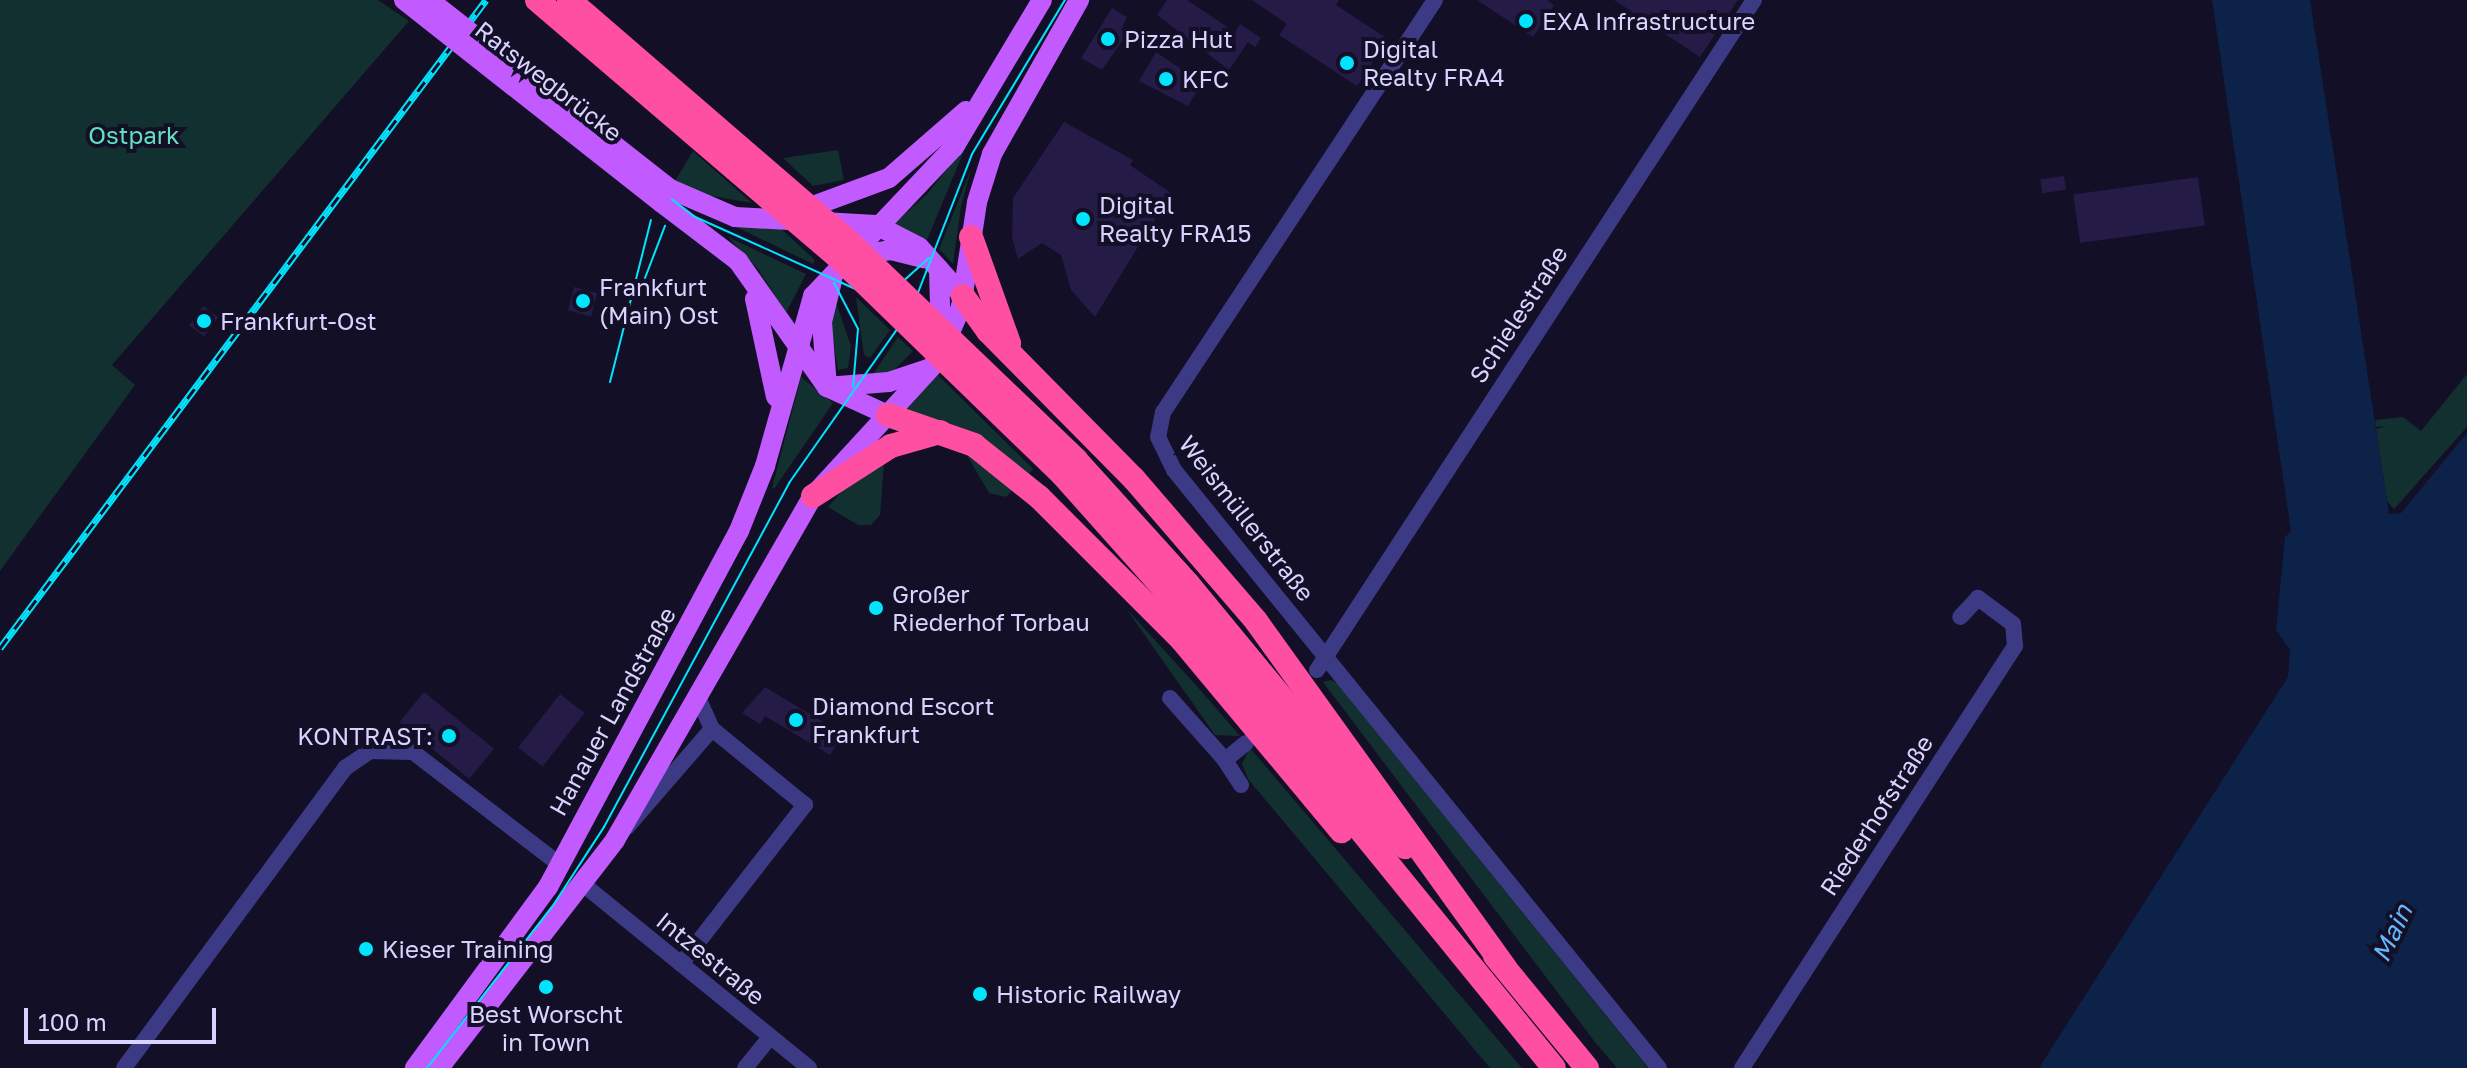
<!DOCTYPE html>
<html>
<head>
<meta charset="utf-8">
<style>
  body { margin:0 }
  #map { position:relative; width:2467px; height:1068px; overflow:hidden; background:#130f26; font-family:"Golos Text",sans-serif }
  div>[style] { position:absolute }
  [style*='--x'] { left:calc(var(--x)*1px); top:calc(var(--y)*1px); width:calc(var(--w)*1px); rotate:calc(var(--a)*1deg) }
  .green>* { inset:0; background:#12302f }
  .water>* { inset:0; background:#0c2248 }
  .building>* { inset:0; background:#241b47; transform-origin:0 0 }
  .minor>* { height:16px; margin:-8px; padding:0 8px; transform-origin:8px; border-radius:8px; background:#3d3a85 }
  .primary>* { height:20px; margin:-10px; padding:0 10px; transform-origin:10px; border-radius:10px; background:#c25bff }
  .motorway>* { height:24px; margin:-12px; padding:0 12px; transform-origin:12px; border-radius:12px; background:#ff4fa3 }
  .tram>* { height:2px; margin:-1px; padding:0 1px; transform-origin:1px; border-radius:1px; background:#00e5ff }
  .rail>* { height:7px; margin-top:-3.5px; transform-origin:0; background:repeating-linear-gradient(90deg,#130f26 0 12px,#00e5ff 0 24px); box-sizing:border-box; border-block:2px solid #00e5ff }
  .primary-bridge>* { height:20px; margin:-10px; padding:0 10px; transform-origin:10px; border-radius:10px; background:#c25bff }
  .motorway-bridge>* { height:24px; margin:-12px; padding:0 12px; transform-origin:12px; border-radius:12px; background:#ff4fa3 }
  .dots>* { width:22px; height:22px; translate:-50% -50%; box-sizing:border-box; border:4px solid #130f26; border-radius:50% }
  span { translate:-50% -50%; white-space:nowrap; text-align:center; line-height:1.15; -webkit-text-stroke:8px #130f26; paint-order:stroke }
  .poi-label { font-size:24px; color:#d9d4ff }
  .left { translate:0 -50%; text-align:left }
  .right { translate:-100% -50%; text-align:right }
  .street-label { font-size:24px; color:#d9d4ff }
  .park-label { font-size:24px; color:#5fe0c0 }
  .water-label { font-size:26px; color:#62b6ff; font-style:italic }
  .scale { position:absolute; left:24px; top:1008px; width:192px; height:36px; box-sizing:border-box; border:4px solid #d9d4ff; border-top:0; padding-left:10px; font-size:24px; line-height:28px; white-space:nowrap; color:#d9d4ff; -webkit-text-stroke:6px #130f26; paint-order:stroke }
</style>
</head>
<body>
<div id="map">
  <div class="green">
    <div style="clip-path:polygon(0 0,378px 0,409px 21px,112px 365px,135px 385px,0 571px)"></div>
    <div style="clip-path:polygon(966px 146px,927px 240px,894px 224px,927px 194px)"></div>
    <div style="clip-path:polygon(838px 150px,844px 180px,813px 186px,783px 158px)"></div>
    <div style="clip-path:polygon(693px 151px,752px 203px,695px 193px,675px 181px)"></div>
    <div style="clip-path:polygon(971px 169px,961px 207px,953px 264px,939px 249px)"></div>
    <div style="clip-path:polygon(732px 225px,778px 226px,815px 260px,813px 264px)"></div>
    <div style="clip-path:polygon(728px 237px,806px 274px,786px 313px,758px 269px)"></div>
    <div style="clip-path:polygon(856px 297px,890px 330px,870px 358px,864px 355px)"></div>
    <div style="clip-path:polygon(835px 299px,851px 346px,848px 368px,838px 370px,830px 320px)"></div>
    <div style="clip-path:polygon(898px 337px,913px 351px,894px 370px,871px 377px)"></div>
    <div style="clip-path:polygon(2467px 374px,2467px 427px,2394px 509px,2387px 501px,2376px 429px,2386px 426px,2376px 427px,2375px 420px,2403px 417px,2421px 431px)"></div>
    <div style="clip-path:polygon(938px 375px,1033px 469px,1027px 476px,975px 434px,904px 411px)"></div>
    <div style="clip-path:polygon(801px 377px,833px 403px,774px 489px,772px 488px)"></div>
    <div style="clip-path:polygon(964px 450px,1016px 487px,1006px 497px,989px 493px)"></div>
    <div style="clip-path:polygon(884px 464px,880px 515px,871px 525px,858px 525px,828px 507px,845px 487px)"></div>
    <div style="clip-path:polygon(1125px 607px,1202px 692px,1240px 736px,1215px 735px)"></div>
    <div style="clip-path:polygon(1331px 680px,1337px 683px,1648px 1068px,1617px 1068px,1595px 1042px,1323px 682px)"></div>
    <div style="clip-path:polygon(1249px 749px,1250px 748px,1522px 1068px,1490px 1068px,1248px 779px,1242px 764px)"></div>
  </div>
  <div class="water">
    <div style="clip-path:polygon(2212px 0,2310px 0,2389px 514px,2401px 513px,2467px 433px,2467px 1068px,2039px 1068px,2288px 677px,2290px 650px,2276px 630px,2285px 537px,2291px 531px)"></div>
  </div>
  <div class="building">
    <div style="clip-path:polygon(1167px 0,1187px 0,1235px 32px,1240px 24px,1261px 38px,1255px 47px,1248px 42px,1229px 70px,1157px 15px)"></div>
    <div style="clip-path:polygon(1252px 0,1339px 0,1336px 5px,1388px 39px,1357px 86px,1279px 35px,1287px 24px)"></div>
    <div style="clip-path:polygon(1477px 0,1547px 0,1554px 5px,1533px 37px)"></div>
    <div style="clip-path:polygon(1614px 0,1738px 0,1700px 57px)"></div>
    <div style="clip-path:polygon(1112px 8px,1127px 17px,1121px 30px,1127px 34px,1102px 70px,1081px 58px)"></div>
    <div style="clip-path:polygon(1156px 52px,1202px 83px,1188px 106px,1139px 81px)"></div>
    <div style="clip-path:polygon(1064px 122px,1133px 160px,1130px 165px,1171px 193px,1095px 317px,1071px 290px,1061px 255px,1042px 243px,1018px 259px,1012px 238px,1013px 198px)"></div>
    <div style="left:2064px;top:176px;width:14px;height:24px;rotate:82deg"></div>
    <div style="left:2198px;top:177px;width:49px;height:126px;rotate:82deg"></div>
    <div style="left:574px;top:287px;width:24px;height:24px;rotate:15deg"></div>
    <div style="left:203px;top:306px;width:19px;height:24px;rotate:36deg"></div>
    <div style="clip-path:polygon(765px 687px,843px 734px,830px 755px,765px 716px,760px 724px,742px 713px)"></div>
    <div style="left:424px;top:692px;width:90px;height:39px;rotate:39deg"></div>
    <div style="left:560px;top:694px;width:31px;height:68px;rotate:38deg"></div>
  </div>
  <div class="minor">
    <div style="--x:1435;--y:0;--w:494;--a:123.4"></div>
    <div style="--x:1163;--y:412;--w:25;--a:101"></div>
    <div style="--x:1158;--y:437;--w:37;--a:64"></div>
    <div style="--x:1174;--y:470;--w:770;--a:50.96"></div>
    <div style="--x:1317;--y:670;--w:800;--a:-56.89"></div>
    <div style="--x:1170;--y:698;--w:83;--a:48.4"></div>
    <div style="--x:1241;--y:785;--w:30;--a:-123"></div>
    <div style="--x:1225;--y:760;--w:27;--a:-39"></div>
    <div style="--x:627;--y:827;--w:130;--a:-49.1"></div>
    <div style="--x:584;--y:885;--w:290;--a:39.1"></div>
    <div style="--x:681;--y:964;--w:202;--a:-52.1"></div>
    <div style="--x:805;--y:805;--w:120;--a:-140.7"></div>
    <div style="--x:712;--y:729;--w:37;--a:-114"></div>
    <div style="--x:124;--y:1068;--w:373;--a:-53.6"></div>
    <div style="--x:345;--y:768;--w:30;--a:-34"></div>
    <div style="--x:370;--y:751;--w:43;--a:1.3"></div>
    <div style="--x:413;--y:752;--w:185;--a:37.5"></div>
    <div style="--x:745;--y:1068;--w:40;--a:-51"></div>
    <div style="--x:1742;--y:1068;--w:503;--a:-57.1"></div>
    <div style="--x:2015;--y:646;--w:22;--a:-95"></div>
    <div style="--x:2013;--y:624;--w:44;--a:-143.4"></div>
    <div style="--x:1978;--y:598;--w:26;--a:133"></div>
  </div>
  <div class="primary">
    <div style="--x:670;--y:189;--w:71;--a:23.3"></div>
    <div style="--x:735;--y:217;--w:141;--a:3.2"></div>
    <div style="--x:876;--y:225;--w:48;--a:27.1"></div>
    <div style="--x:919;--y:247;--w:66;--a:48.1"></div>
    <div style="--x:662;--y:203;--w:96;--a:37.3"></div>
    <div style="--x:738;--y:261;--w:154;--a:54.8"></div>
    <div style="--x:827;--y:387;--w:67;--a:24.7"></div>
    <div style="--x:797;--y:212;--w:98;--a:-20.3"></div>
    <div style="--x:889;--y:178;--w:102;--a:-41"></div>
    <div style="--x:850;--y:257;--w:42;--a:-9.7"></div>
    <div style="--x:891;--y:250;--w:34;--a:14"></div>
    <div style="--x:939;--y:269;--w:71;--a:88.4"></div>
    <div style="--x:755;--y:299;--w:100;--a:77.9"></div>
    <div style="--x:827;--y:387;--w:65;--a:-94.4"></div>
    <div style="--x:822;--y:322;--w:42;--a:-76.3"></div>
    <div style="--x:827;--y:387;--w:62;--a:-4.6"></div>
    <div style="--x:889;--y:382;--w:41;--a:-18.4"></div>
    <div style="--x:415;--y:1068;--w:225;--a:-53.7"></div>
    <div style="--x:548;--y:887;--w:404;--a:-61.8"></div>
    <div style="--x:739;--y:531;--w:70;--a:-68.2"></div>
    <div style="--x:765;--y:466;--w:177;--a:-74.2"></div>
    <div style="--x:813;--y:296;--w:205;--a:-46.6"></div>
    <div style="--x:954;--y:147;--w:171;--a:-59.1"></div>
    <div style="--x:439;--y:1068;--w:288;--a:-52.3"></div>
    <div style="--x:615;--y:840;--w:397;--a:-60.1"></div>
    <div style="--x:813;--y:496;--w:185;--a:-47.4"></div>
    <div style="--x:938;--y:360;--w:58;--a:-66.5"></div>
    <div style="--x:961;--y:307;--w:106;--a:-81.3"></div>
    <div style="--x:977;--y:202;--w:50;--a:-72.6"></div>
    <div style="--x:992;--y:154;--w:177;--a:-60.5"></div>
  </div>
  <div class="motorway">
    <div style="--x:971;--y:237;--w:113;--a:70.3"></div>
    <div style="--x:963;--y:296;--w:43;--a:54.5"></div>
    <div style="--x:988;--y:331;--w:208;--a:45.4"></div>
    <div style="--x:1134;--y:479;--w:187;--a:49.3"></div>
    <div style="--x:1256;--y:621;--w:427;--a:54.3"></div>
    <div style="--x:888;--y:415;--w:91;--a:19.2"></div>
    <div style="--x:974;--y:445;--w:83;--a:38.7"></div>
    <div style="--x:1039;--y:497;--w:202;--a:45"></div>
    <div style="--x:1182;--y:640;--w:249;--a:50.2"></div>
    <div style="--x:1076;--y:460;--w:167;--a:47.9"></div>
    <div style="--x:1188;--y:584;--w:341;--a:50.5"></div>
    <div style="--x:1062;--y:474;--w:158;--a:48.3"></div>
    <div style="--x:1167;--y:592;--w:613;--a:50.89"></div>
    <div style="--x:813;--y:496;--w:93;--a:-32.7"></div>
    <div style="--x:891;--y:446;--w:51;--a:-15.9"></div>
    <div style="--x:1495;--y:956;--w:145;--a:50.6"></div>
  </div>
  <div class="tram">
    <div style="--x:412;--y:0;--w:354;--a:37.5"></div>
    <div style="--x:693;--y:216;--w:183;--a:24.2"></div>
    <div style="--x:860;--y:291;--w:41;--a:-9.9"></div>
    <div style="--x:900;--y:284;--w:39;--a:-42"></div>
    <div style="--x:645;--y:278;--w:56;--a:-69"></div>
    <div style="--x:834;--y:283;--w:52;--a:62.4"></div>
    <div style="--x:858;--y:329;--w:58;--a:94.9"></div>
    <div style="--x:610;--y:382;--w:167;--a:-75.8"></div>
    <div style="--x:427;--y:1068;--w:207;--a:-52.2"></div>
    <div style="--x:554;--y:904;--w:92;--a:-57"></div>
    <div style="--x:604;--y:827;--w:391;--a:-61.7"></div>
    <div style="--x:789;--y:483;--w:214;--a:-54.9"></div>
    <div style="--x:912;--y:308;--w:165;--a:-68.7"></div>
    <div style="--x:972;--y:154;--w:180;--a:-58.9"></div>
  </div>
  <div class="rail">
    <div style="--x:0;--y:648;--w:810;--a:-53.13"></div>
  </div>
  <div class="primary-bridge">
    <div style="--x:404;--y:0;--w:328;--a:38.2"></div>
    <div style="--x:429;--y:0;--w:306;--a:38.1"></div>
  </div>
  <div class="motorway-bridge">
    <div style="--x:537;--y:0;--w:397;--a:40.5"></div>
    <div style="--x:839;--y:258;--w:310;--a:44.1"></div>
    <div style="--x:569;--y:0;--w:369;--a:40.8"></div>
    <div style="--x:848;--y:241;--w:316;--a:43.8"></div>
  </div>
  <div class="dots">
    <div style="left:1526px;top:21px;background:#00e5ff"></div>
    <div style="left:1108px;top:39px;background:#00e5ff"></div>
    <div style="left:1347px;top:63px;background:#00e5ff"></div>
    <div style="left:1166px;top:79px;background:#00e5ff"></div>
    <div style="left:1083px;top:219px;background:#00e5ff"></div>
    <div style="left:583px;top:301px;background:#00e5ff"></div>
    <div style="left:204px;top:321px;background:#00e5ff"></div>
    <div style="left:876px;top:608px;background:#00e5ff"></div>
    <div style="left:796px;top:720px;background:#00e5ff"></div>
    <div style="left:449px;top:736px;background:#00e5ff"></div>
    <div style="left:366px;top:949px;background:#00e5ff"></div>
    <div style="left:546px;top:987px;background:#00e5ff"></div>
    <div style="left:980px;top:994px;background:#00e5ff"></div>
  </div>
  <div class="poi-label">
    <span class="left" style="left:1542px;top:21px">EXA Infrastructure</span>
    <span class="left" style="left:1124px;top:39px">Pizza Hut</span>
    <span class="left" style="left:1363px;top:63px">Digital<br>Realty FRA4</span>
    <span class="left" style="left:1182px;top:79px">KFC</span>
    <span class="left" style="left:1099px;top:219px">Digital<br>Realty FRA15</span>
    <span class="left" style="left:599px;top:301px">Frankfurt<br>(Main) Ost</span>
    <span class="left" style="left:220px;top:321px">Frankfurt-Ost</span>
    <span class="left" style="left:892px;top:608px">Großer<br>Riederhof Torbau</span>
    <span class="left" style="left:812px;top:720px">Diamond Escort<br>Frankfurt</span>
    <span class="right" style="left:433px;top:736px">KONTRAST:</span>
    <span class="left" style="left:382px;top:949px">Kieser Training</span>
    <span class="left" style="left:996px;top:994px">Historic Railway</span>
    <span style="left:546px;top:1028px">Best Worscht<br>in Town</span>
  </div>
  <div class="street-label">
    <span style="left:549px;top:81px;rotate:38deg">Ratswegbrücke</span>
    <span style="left:1518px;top:314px;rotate:-57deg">Schielestraße</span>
    <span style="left:1247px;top:518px;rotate:52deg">Weismüllerstraße</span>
    <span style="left:612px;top:711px;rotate:-61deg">Hanauer Landstraße</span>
    <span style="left:1876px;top:815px;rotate:-57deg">Riederhofstraße</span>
    <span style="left:711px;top:958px;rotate:39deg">Intzestraße</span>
  </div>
  <div class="park-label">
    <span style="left:134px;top:135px">Ostpark</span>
  </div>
  <div class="water-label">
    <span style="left:2392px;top:933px;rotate:-65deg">Main</span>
  </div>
  <div class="scale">100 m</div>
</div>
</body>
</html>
